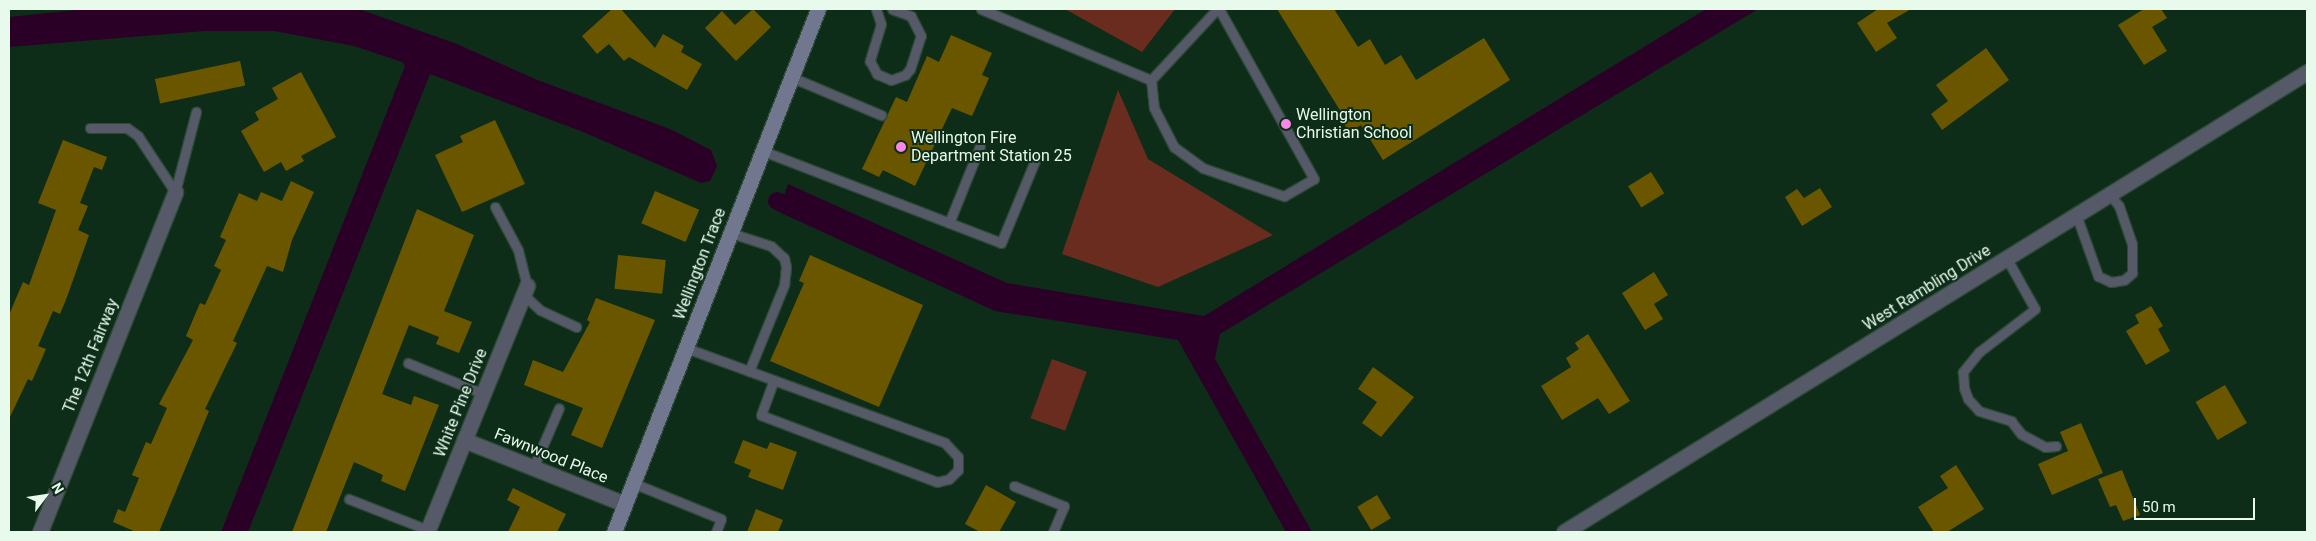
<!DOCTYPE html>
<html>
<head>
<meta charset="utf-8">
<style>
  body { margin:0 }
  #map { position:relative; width:2316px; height:541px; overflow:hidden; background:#0d2d19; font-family:Roboto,sans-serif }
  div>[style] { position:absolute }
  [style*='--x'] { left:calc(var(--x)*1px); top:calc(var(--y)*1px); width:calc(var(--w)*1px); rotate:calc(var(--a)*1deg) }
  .green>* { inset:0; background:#692c1f; transform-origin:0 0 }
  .water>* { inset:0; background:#2b0027 }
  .canal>* { height:18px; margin:-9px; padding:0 9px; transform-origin:9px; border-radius:9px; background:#2b0027 }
  .building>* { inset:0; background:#6b5600; transform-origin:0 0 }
  .roads { filter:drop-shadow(1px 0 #2c4a37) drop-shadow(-1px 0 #2c4a37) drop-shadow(0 1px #2c4a37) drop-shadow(0 -1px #2c4a37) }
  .lane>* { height:9px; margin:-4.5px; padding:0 4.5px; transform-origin:4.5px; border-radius:4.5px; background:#565a68 }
  .street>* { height:15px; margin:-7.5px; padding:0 7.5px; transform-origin:7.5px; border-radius:7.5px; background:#565a68 }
  .secondary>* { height:15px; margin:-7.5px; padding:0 7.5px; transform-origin:7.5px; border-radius:7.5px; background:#71778e }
  .dots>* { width:14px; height:14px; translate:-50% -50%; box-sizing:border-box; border:2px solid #0d2d19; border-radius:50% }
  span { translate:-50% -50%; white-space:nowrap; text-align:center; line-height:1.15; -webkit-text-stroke:4px #0d2d19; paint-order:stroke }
  .poi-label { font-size:16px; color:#e8faec }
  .left { translate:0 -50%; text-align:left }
  .street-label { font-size:16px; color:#e8faec }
  .frame { position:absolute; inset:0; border:10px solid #e8faec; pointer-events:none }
  .north { position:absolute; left:20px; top:471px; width:50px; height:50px; -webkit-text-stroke:4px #0d2d19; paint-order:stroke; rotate:59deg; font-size:14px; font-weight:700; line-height:20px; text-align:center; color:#e8faec }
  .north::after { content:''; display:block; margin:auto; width:18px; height:22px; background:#e8faec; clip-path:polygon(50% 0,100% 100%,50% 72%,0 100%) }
  .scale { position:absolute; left:2134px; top:498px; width:121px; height:22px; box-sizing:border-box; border:2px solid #e8faec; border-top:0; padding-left:6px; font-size:15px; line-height:18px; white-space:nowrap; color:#e8faec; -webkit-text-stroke:4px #0d2d19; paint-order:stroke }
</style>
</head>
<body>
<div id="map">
  <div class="green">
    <div style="clip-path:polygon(1065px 9px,1175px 9px,1142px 52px)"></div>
    <div style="clip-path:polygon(1118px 90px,1148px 159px,1273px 235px,1158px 287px,1062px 254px)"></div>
    <div style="left:1052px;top:359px;width:37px;height:63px;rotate:20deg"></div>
  </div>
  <div class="water">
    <div style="clip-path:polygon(86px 9px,359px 9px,457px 44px,535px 79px,670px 129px,711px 150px,717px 166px,710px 181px,701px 183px,583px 132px,430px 74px,248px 532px,221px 532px,405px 66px,402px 62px,354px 46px,274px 31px,205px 31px,9px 47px,9px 17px)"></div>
    <div style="clip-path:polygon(1706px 9px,1758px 9px,1220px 334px,1215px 359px,1312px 532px,1286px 532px,1178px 340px,995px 311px,779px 212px,788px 184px,1007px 283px,1204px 316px)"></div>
  </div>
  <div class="canal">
    <div style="--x:777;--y:201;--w:28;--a:23"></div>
  </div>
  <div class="building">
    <div style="clip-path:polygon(612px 9px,621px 9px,655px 48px,663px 34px,684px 46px,681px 52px,702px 64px,687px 90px,629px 57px,624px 61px,609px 44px,597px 54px,582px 36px)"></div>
    <div style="clip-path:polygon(753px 9px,771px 27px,736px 61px,705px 28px,722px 11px,735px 25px)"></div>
    <div style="clip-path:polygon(1277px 9px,1334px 9px,1358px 47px,1370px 39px,1385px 65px,1401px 55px,1416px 80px,1484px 38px,1510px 80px,1383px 160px,1361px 125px,1349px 132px,1338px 114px,1341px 112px)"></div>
    <div style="clip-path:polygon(1878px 9px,1911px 9px,1887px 23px,1897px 38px,1876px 52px,1857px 23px)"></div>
    <div style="clip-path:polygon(2144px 9px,2161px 9px,2167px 18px,2152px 27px,2167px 51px,2144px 65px,2118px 25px)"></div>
    <div style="clip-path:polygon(951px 35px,992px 53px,982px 75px,989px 78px,972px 116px,952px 108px,915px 186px,883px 170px,879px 177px,862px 169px,896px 97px,907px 102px,927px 56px,939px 62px)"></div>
    <div style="clip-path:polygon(1986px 48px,2009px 80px,1942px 130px,1931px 114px,1948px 101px,1936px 85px)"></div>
    <div style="left:240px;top:61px;width:25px;height:87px;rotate:78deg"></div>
    <div style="clip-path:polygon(301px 72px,336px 137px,301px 156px,304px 161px,286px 171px,281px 162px,264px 172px,241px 131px,259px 120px,255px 112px,278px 99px,272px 88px)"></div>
    <div style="clip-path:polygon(495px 120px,525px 184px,462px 212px,435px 155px,463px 142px,460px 136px)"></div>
    <div style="clip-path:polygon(63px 140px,107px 157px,102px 170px,94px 167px,80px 203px,88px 206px,78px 230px,89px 235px,67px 297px,60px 314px,53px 311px,38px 346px,46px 349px,32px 381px,28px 379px,9px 419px,9px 315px,23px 282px,29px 285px,56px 210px,38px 203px)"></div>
    <div style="left:1651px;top:172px;width:25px;height:27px;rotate:58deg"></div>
    <div style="clip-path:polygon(291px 181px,314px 192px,292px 240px,283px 272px,267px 266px,233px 341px,237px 343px,205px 409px,209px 411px,159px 532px,136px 532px,113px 522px,118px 509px,125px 512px,139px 478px,132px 475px,146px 442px,151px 444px,167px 408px,159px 404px,193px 340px,186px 336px,200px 303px,205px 305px,221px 270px,214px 266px,226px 240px,220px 237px,239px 193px,257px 201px,261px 192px,282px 201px)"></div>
    <div style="clip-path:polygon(1820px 188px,1832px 207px,1802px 226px,1785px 197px,1797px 189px,1804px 198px)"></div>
    <div style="left:655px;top:191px;width:48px;height:35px;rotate:23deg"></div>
    <div style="clip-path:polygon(417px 209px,474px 235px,444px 311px,472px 322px,459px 353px,436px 344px,439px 337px,409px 325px,382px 394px,411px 405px,414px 396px,439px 405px,405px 491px,381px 481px,383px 475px,354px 462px,326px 532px,292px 532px)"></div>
    <div style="left:618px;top:255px;width:48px;height:34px;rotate:6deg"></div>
    <div style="clip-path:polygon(810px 255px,923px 305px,879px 407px,770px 361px,804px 283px,799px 281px)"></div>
    <div style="clip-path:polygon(1654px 272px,1668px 295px,1654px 304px,1663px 319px,1645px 330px,1622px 293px)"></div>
    <div style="clip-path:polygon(596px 298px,655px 320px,602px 448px,571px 435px,583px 408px,524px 385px,533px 360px,563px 372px,590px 322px,587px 320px)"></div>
    <div style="clip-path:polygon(2151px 306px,2163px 326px,2158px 329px,2170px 351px,2146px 365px,2126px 331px,2139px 323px,2135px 315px)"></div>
    <div style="clip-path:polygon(1588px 334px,1630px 401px,1609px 414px,1598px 398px,1562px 420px,1541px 386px,1571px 367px,1566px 358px,1579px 349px,1575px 343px)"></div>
    <div style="clip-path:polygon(1373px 367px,1414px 397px,1381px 437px,1362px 423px,1377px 402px,1358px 389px)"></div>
    <div style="left:2225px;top:385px;width:44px;height:34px;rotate:60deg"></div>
    <div style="clip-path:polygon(2081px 423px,2103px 473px,2052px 495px,2038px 464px,2068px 451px,2060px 432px)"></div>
    <div style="clip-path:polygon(743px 440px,767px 449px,770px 442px,797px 452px,783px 490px,748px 477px,751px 470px,734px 463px)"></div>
    <div style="clip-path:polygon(1956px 465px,1984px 509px,1947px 532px,1934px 532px,1918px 507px,1948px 488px,1940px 476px)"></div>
    <div style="clip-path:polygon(2122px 470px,2140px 515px,2123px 521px,2116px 505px,2110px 507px,2098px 479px)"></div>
    <div style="clip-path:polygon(986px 485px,1016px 502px,999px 532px,980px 532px,965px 524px)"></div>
    <div style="clip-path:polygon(513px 488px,566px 514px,557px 532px,508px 532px,520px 507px,507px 500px)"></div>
    <div style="left:1377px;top:495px;width:27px;height:23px;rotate:59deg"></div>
    <div style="clip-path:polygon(756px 509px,783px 520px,778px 532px,747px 532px)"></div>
  </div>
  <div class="roads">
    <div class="lane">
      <div style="--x:876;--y:9;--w:16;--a:72"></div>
      <div style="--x:881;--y:24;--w:39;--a:107"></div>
      <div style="--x:870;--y:61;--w:15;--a:62"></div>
      <div style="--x:877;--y:74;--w:15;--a:23"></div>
      <div style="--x:891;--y:80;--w:15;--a:-20"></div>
      <div style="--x:905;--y:75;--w:8;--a:-50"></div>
      <div style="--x:910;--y:69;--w:35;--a:-72"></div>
      <div style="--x:921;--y:36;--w:22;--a:-117"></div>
      <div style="--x:911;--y:16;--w:20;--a:-160"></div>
      <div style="--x:981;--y:9;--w:184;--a:22.7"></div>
      <div style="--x:791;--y:77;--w:98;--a:22.9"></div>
      <div style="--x:1151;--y:80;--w:28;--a:84"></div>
      <div style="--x:1154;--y:108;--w:44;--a:62.9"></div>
      <div style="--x:1174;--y:147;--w:36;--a:36"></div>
      <div style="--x:1203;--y:168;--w:86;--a:19.1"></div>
      <div style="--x:1284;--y:196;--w:34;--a:-30"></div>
      <div style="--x:1314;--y:179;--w:195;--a:-119.2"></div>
      <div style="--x:1151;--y:80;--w:97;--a:-47.1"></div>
      <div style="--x:90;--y:128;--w:37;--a:0"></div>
      <div style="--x:127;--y:128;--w:14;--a:36"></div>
      <div style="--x:138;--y:136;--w:67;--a:56.5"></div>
      <div style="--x:763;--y:151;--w:255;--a:21.1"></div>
      <div style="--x:1001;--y:243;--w:92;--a:-67.6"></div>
      <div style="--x:175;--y:192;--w:83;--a:-75.3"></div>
      <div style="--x:495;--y:207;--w:49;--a:61.9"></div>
      <div style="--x:518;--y:250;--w:37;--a:76"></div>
      <div style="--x:2077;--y:217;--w:63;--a:70.4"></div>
      <div style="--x:2098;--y:276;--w:14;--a:25"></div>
      <div style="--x:2111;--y:282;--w:13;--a:-9"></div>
      <div style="--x:2124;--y:280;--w:11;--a:-41"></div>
      <div style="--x:2132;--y:273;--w:29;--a:-90"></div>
      <div style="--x:2132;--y:244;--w:40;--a:-108.9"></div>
      <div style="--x:2119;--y:206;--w:13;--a:-129"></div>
      <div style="--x:949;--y:223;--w:83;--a:-68.1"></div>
      <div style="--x:731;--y:233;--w:42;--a:18"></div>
      <div style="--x:771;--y:246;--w:18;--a:43"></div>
      <div style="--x:784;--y:258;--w:9;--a:77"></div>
      <div style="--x:786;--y:267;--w:18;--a:96"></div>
      <div style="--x:784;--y:285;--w:93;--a:112.1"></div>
      <div style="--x:2007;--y:259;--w:57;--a:60.8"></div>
      <div style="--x:2035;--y:309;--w:71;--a:142.5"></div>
      <div style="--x:1979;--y:352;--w:26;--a:129"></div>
      <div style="--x:1963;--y:372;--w:16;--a:86"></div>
      <div style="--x:1964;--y:388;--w:12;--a:70"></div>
      <div style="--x:1968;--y:399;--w:16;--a:47"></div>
      <div style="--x:1979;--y:411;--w:34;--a:17"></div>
      <div style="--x:2011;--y:421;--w:16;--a:52"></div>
      <div style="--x:2021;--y:434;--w:27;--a:28"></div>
      <div style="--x:2045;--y:447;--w:11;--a:-5"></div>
      <div style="--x:524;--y:295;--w:22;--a:43"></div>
      <div style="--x:540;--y:310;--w:40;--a:25"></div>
      <div style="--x:686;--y:348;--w:276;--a:20.1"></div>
      <div style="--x:945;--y:443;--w:19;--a:47"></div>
      <div style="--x:958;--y:457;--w:13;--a:90"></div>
      <div style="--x:958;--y:470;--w:13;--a:135"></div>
      <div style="--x:949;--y:479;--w:12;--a:166"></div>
      <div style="--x:937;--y:482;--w:188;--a:-159.2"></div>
      <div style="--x:761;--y:415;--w:37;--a:-70"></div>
      <div style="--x:408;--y:363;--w:82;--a:22.2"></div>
      <div style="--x:533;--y:468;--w:65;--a:-66.6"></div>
      <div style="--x:633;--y:483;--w:95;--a:22.2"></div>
      <div style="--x:721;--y:519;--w:14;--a:111"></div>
      <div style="--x:1014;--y:486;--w:54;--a:21.8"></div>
      <div style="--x:1064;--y:506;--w:28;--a:113"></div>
      <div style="--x:349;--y:499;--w:85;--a:21.4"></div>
    </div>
    <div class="street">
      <div style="--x:464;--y:440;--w:173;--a:21.7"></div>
      <div style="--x:40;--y:532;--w:366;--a:-68.3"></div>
      <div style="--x:427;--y:532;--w:266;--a:-67.9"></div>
      <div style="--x:1564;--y:532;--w:874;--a:-31.76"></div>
    </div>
    <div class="secondary">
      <div style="--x:614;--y:532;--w:561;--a:-68.69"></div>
    </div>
  </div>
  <div class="dots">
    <div style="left:1286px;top:124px;background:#f987e8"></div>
    <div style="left:901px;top:147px;background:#f987e8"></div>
  </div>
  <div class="poi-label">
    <span class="left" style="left:1296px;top:124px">Wellington<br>Christian School</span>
    <span class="left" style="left:911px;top:147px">Wellington Fire<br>Department Station 25</span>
  </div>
  <div class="street-label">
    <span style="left:700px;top:264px;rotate:-69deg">Wellington Trace</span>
    <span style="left:1927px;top:288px;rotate:-32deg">West Rambling Drive</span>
    <span style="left:91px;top:356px;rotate:-68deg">The 12th Fairway</span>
    <span style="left:461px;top:403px;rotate:-68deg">White Pine Drive</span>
    <span style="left:551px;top:456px;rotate:22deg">Fawnwood Place</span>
  </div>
  <div class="frame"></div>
  <div class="north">N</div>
  <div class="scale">50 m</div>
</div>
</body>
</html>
